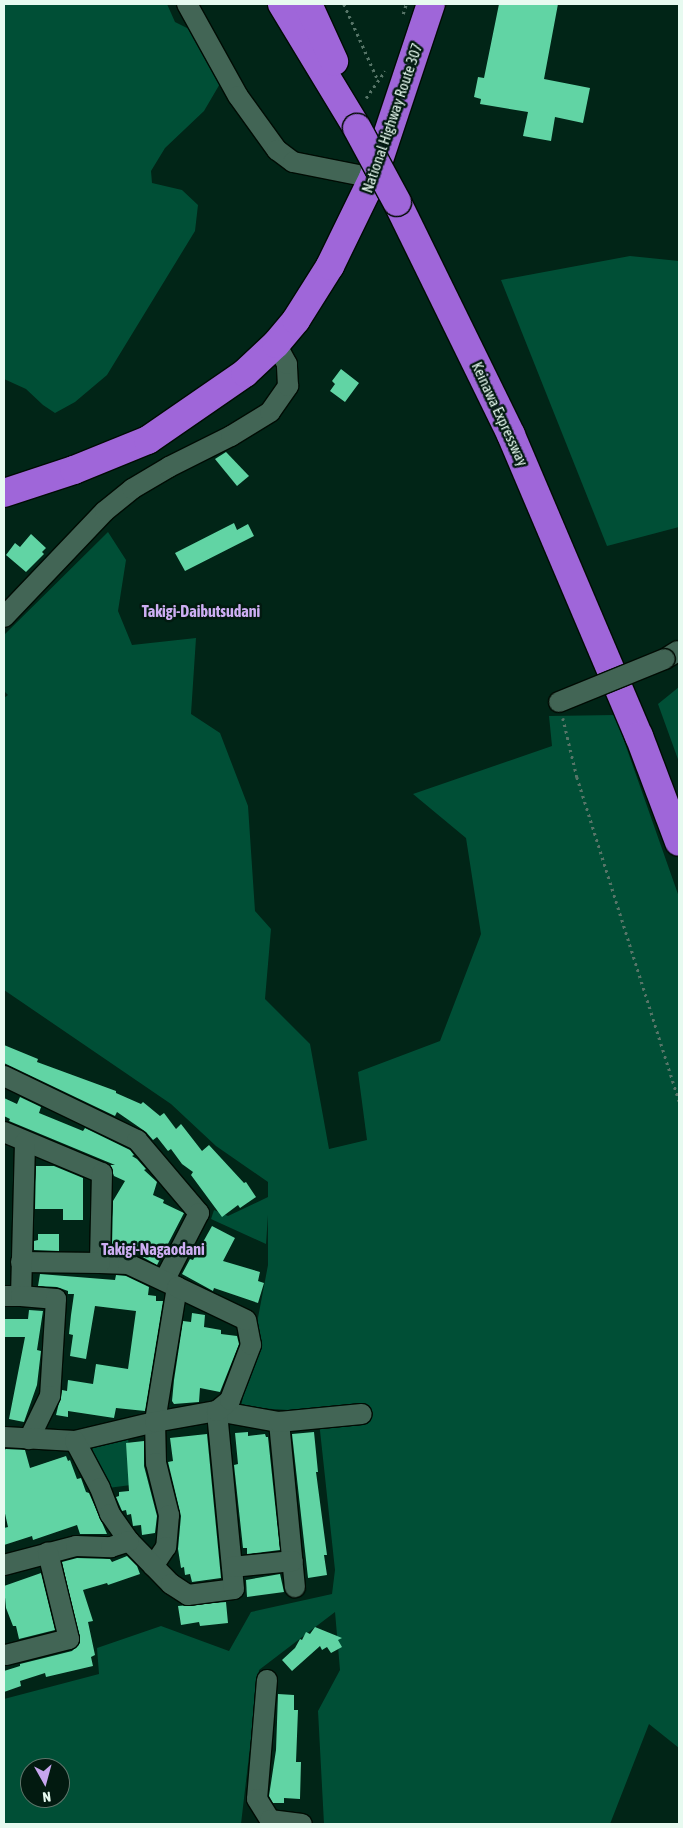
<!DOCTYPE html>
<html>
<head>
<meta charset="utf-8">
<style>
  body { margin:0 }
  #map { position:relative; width:683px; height:1828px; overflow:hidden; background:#012517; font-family:"Asap Condensed",sans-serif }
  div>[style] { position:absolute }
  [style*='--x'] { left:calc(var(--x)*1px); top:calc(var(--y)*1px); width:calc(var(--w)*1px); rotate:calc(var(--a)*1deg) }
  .green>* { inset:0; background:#004f36 }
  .building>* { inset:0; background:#61d4a4 }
  .path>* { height:2.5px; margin-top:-1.25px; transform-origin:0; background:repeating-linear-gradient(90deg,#577568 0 2.5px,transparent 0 6.5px) }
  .roads { filter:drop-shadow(1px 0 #000c04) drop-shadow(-1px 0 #000c04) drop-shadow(0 1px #000c04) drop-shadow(0 -1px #000c04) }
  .minor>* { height:20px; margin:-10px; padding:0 10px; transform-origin:10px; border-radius:10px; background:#426555 }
  .highway>* { height:28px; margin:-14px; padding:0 14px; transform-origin:14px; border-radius:14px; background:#9f66d9 }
  .bridges { filter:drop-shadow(1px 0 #000c04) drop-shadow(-1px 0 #000c04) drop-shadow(0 1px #000c04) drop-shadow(0 -1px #000c04) }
  .minor-bridge>* { height:20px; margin:-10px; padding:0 10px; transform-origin:10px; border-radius:10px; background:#426555 }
  .highway-bridge>* { height:28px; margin:-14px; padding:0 14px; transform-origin:14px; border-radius:14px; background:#9f66d9 }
  span { translate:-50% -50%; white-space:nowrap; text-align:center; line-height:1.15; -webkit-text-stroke:5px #021a10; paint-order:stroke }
  .street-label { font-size:15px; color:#e7faf0 }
  .neighbourhood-label { font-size:16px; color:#cdaef2; font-weight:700 }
  .frame { position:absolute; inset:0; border:5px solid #e7faf0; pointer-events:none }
  .north { position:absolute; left:20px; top:1758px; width:50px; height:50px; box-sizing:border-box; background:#021a10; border:1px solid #5e746a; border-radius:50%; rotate:173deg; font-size:14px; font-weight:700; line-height:20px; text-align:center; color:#e7faf0 }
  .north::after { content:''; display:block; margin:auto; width:18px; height:22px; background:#c7a6ef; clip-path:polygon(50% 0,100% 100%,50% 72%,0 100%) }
</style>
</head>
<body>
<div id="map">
  <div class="green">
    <div style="clip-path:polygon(4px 4px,167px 4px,175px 22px,191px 30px,221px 82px,204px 111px,165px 148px,151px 171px,152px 183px,182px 190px,198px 205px,195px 231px,107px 375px,75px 402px,55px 413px,43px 405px,26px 389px,4px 379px)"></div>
    <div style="clip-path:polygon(630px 256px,679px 261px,679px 527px,607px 546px,501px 280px)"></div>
    <div style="clip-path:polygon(evenodd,108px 532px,126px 560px,118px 611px,132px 645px,196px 638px,191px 714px,220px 733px,248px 806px,255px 911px,271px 929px,265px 999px,310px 1044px,329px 1149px,367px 1140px,358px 1072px,440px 1041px,481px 934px,466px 838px,413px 794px,552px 746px,549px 716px,615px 715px,679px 897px,679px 1748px,649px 1724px,610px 1824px,324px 1824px,318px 1711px,340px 1670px,335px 1612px,259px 1670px,241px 1824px,4px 1824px,4px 1699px,99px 1674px,97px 1648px,161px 1626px,229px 1651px,251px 1612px,332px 1594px,335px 1570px,318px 1412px,241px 1407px,268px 1265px,268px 1215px,266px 1244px,211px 1219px,214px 1210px,228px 1216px,268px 1197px,268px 1182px,216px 1146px,171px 1104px,4px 990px,4px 698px,8px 695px,4px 691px,4px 635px,108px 532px,30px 1768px,60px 1768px,60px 1798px,30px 1798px,30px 1768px)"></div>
    <div style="clip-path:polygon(679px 687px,679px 762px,658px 704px)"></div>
    <div style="clip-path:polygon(128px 1436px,131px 1485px,108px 1488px,91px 1452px,96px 1441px)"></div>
  </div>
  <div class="building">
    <div style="clip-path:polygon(499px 4px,558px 4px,544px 79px,590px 88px,583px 123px,555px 117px,551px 141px,523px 136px,528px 112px,480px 104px,481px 99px,474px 97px,478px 77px,484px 78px)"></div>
    <div style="clip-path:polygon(341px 369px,359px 383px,345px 402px,330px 391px,335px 384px,332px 381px)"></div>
    <div style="clip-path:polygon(226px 452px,249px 476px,237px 486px,215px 459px)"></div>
    <div style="clip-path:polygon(234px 523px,237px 530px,248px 524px,254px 536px,185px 571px,175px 553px)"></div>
    <div style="clip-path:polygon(31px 534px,46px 548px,42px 552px,44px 554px,26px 572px,6px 555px,15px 543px,20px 547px)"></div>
    <div style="clip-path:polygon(4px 1045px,38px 1059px,37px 1062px,116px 1091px,116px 1093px,141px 1104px,143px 1102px,160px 1116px,164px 1113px,176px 1129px,181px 1124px,202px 1151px,209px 1145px,244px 1183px,246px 1182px,256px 1197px,240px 1208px,238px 1205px,222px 1217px,191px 1175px,193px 1172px,182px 1164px,171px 1149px,168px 1151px,157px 1137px,153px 1140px,146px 1132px,117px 1112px,115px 1116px,4px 1063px)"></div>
    <div style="clip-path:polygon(20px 1097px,41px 1107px,39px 1113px,83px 1131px,85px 1128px,130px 1150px,134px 1155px,132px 1156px,137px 1159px,146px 1169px,144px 1170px,157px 1182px,153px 1195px,164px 1200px,163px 1203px,184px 1213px,157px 1265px,119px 1244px,118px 1247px,112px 1246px,113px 1201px,125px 1181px,114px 1176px,110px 1165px,115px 1165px,9px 1121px,10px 1119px,4px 1116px,4px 1098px,17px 1104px)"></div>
    <div style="clip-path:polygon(36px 1166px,54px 1166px,83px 1178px,83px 1220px,63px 1220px,63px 1209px,35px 1209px)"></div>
    <div style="clip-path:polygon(212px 1226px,235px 1238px,223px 1261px,260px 1272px,258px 1281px,264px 1283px,258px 1303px,214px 1288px,213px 1291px,182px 1274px,190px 1259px,193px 1260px)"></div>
    <div style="clip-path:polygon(38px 1234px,59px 1234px,59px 1251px,34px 1250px,34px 1241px,38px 1240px)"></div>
    <div style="clip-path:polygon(40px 1274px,115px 1280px,116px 1275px,126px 1276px,149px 1287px,148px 1295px,156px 1296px,156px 1301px,163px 1301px,145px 1411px,116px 1408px,114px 1418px,68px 1411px,68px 1417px,56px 1415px,62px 1390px,67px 1391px,68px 1380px,93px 1384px,96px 1364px,128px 1369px,136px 1311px,95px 1306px,86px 1359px,70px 1356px,73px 1335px,69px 1334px,71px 1315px,74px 1294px,68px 1294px,68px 1291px,57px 1287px,38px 1286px)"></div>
    <div style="clip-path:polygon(29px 1310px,43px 1311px,37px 1350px,41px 1351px,37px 1385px,24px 1422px,9px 1419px,25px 1337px,4px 1337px,4px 1319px,28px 1319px)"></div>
    <div style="clip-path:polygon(192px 1313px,205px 1315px,204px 1327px,221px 1330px,221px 1334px,237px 1336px,239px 1344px,220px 1392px,200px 1388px,199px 1402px,174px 1404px,172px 1401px,174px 1380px,183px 1321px,191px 1322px)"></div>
    <div style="clip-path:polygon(248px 1432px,248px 1436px,265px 1434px,266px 1437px,268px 1437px,280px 1550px,247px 1554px,247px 1548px,243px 1548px,234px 1465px,238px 1464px,235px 1433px)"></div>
    <div style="clip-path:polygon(314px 1432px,318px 1472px,316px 1472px,327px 1555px,324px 1555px,327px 1575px,308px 1578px,292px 1434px)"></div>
    <div style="clip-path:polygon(207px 1434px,221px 1578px,192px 1582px,190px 1574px,185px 1575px,184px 1567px,181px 1568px,178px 1549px,181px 1516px,168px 1462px,173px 1461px,170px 1438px)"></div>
    <div style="clip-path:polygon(144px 1441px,144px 1466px,157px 1516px,155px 1533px,142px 1535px,141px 1525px,133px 1526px,131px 1514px,127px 1515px,126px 1510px,122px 1511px,116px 1497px,119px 1496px,119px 1492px,129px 1491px,126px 1443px)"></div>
    <div style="clip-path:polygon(6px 1449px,25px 1450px,30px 1468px,66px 1456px,68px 1461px,70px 1460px,77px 1479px,81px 1478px,86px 1492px,89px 1493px,107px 1534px,80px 1534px,77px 1525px,33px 1540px,32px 1536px,4px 1545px,4px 1528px,8px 1527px,4px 1509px,4px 1450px)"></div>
    <div style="clip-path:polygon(127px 1556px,137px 1566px,140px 1574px,108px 1585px,107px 1583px,83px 1590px,93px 1621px,88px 1622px,95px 1655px,91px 1657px,93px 1666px,46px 1677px,45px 1673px,20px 1681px,21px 1686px,4px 1692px,4px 1671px,20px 1666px,20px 1664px,72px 1651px,80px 1643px,62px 1562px,77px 1558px,110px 1559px,112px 1562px)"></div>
    <div style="clip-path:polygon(41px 1573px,55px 1630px,19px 1639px,16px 1626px,13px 1626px,6px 1608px,4px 1586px)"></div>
    <div style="clip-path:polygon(280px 1574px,284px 1592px,247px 1597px,246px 1580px)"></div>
    <div style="clip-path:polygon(226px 1602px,228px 1623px,200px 1626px,199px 1622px,181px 1625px,178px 1606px)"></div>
    <div style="clip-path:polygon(315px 1627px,342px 1638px,338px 1640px,342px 1647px,331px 1653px,327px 1647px,322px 1650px,320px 1646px,292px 1671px,282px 1660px,295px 1648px,300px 1639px,302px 1640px,306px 1632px,310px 1634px)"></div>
    <div style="clip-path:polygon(278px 1694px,294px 1695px,294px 1710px,298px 1710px,296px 1762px,301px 1762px,300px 1799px,284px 1798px,284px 1803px,273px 1803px,269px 1796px,276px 1750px)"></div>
  </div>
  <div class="path">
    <div style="--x:344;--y:4;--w:83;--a:65.9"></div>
    <div style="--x:403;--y:14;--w:10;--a:-73"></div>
    <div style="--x:366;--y:98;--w:33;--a:-55"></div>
    <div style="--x:563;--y:718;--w:61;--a:76.7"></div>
    <div style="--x:577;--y:777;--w:340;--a:72.5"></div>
  </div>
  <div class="roads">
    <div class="minor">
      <div style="--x:187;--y:4;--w:105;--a:61"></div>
      <div style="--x:238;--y:96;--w:67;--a:54.2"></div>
      <div style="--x:277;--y:150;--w:20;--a:37"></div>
      <div style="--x:293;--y:162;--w:82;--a:11.3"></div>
      <div style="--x:4;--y:617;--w:146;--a:-46.4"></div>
      <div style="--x:105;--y:511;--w:35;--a:-39"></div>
      <div style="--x:132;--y:489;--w:43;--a:-30.7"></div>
      <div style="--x:169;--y:467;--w:69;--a:-26.6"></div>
      <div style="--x:231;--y:436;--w:46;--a:-31.6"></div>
      <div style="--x:270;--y:412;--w:32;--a:-55"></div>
      <div style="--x:288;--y:386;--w:22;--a:-93"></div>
      <div style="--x:287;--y:364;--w:23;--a:-119"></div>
      <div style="--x:665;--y:659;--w:15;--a:-32"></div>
      <div style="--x:4;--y:1076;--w:148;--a:25.7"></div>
      <div style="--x:137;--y:1140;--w:96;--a:49.7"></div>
      <div style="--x:199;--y:1213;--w:76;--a:117.2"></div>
      <div style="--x:4;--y:1132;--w:106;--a:22.7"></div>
      <div style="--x:102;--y:1173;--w:90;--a:91.3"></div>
      <div style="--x:100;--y:1263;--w:28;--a:2"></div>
      <div style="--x:128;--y:1264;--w:54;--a:25.1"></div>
      <div style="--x:177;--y:1287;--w:137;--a:99.3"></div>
      <div style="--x:155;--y:1422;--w:41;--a:88.6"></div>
      <div style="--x:156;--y:1463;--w:54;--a:76"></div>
      <div style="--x:169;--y:1515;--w:32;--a:95"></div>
      <div style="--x:166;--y:1547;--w:23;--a:124"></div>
      <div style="--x:21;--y:1262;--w:79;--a:0.7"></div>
      <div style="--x:4;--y:1296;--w:17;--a:0"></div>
      <div style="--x:21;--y:1296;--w:154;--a:-88.5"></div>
      <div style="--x:21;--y:1296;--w:35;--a:5"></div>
      <div style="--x:56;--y:1299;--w:97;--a:93.5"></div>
      <div style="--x:50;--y:1396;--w:48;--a:116"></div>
      <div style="--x:279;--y:1422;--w:166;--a:84.5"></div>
      <div style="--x:4;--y:1437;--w:71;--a:3.2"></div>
      <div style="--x:75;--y:1441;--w:82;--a:-13.4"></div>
      <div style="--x:155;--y:1422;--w:63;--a:-10.1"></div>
      <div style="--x:217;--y:1411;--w:63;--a:10.1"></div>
      <div style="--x:279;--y:1422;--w:83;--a:-5.5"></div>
      <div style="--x:75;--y:1441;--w:53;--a:62"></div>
      <div style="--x:100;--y:1488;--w:28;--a:69"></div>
      <div style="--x:110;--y:1514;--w:33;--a:55"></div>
      <div style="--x:129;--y:1541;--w:60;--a:45.7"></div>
      <div style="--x:171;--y:1584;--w:20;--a:33"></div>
      <div style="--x:188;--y:1595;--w:46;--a:-7.4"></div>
      <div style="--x:234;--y:1589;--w:179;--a:-95.5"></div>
      <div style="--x:217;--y:1411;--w:17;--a:-40"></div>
      <div style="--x:230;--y:1400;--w:59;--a:-69.1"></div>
      <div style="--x:251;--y:1345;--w:25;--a:-101"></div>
      <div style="--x:246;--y:1320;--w:76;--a:-154.4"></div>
      <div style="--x:4;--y:1565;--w:74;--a:-14.8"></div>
      <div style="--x:76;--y:1546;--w:35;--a:2"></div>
      <div style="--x:111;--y:1547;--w:19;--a:-18"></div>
      <div style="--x:232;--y:1567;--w:61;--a:-5.6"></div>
      <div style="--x:6;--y:1655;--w:65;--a:-14.3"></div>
      <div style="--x:69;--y:1639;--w:89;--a:-103.7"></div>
      <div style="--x:267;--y:1680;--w:119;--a:94.8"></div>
      <div style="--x:257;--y:1799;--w:25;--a:58"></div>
      <div style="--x:270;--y:1820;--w:32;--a:7"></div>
    </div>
    <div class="highway">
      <div style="--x:282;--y:4;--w:145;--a:58.8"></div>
      <div style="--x:308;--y:4;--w:63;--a:65.5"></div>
      <div style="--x:397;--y:202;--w:259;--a:63.9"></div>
      <div style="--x:511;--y:435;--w:327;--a:67"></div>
      <div style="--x:639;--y:736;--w:113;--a:69.3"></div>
      <div style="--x:4;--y:493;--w:74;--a:-18.2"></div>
      <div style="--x:74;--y:470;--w:80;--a:-22.1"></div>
      <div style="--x:148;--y:440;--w:118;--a:-34.6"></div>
      <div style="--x:245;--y:373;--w:42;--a:-43.1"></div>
      <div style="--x:276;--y:344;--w:31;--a:-50"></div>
      <div style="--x:296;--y:320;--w:64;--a:-57.8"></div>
      <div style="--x:330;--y:266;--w:98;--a:-64"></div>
      <div style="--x:373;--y:178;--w:183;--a:-71.6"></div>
    </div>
  </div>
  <div class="bridges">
    <div class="minor-bridge">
      <div style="--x:559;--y:702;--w:114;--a:-22.1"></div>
    </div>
    <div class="highway-bridge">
      <div style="--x:357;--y:128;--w:84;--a:61.6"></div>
    </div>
  </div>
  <div class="street-label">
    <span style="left:392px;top:118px;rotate:-71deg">National Highway Route 307</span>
    <span style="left:500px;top:414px;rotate:65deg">Keinawa Expressway</span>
  </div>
  <div class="neighbourhood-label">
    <span style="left:201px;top:611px">Takigi-Daibutsudani</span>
    <span style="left:153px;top:1249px">Takigi-Nagaodani</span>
  </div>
  <div class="frame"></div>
  <div class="north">N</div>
</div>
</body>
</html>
